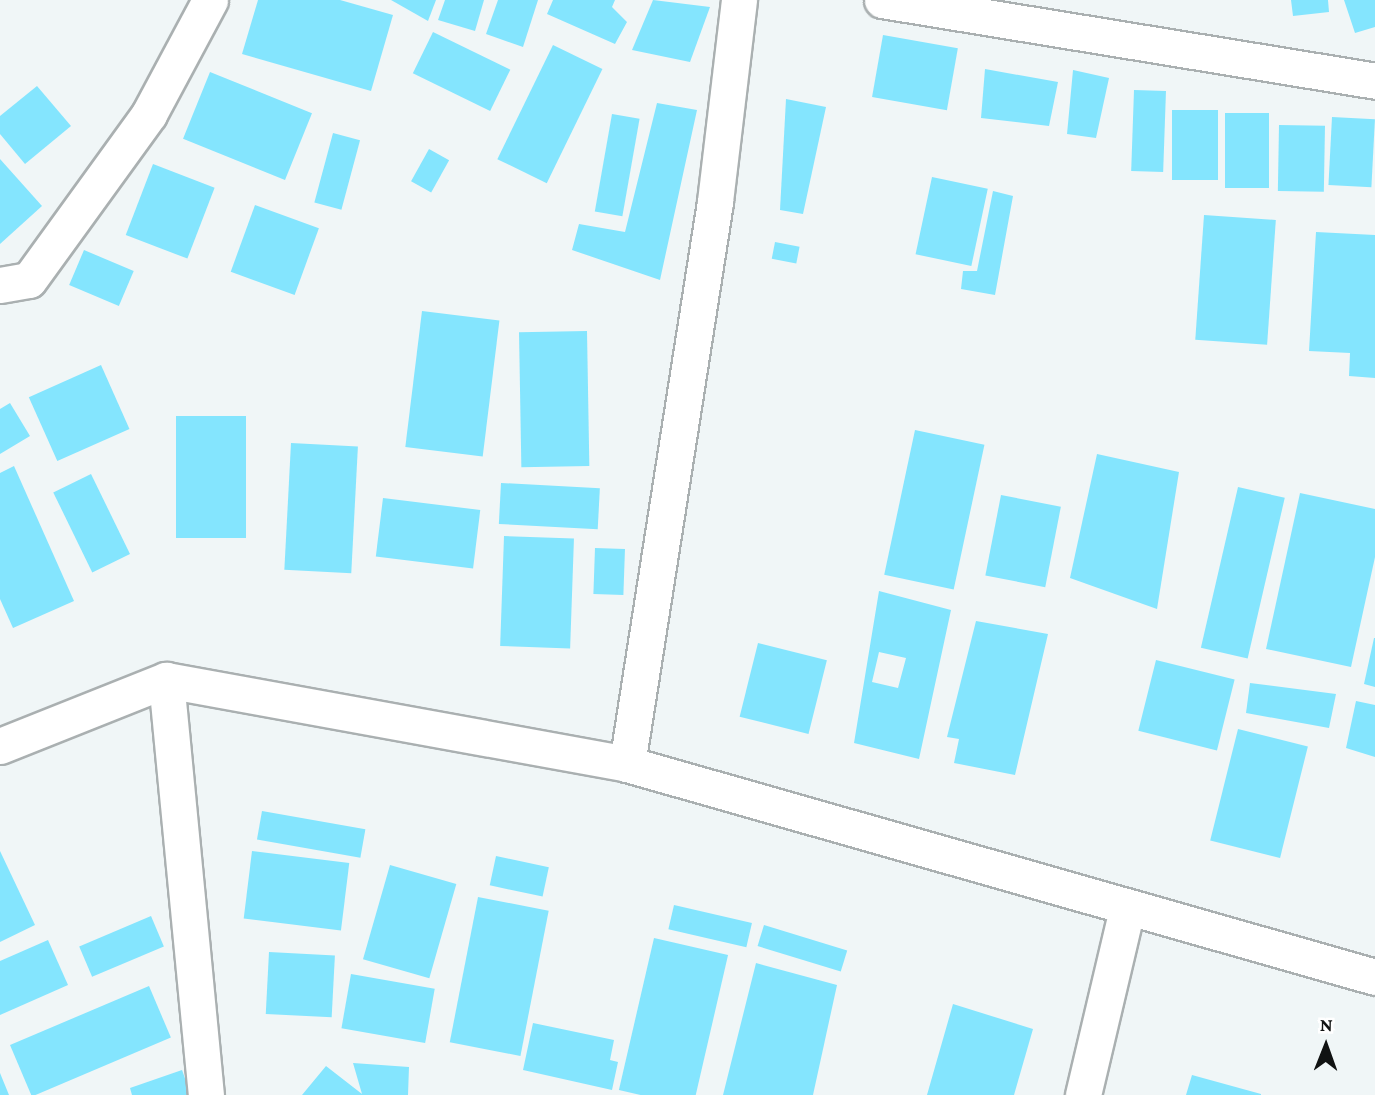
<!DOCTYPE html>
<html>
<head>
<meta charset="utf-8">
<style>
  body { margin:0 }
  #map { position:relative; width:1375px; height:1095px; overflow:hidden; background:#f0f6f7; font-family:"Crimson Pro",serif }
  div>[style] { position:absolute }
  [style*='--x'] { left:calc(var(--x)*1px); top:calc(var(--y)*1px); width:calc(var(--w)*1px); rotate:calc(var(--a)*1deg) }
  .building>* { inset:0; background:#84e5fe; transform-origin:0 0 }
  .roads { filter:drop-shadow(2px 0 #aab0b1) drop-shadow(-2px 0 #aab0b1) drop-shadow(0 2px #aab0b1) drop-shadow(0 -2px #aab0b1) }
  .minor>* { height:35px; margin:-17.5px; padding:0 17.5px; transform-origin:17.5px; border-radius:17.5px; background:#fff }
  span { translate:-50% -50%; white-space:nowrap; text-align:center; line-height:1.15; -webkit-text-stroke:5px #fff; paint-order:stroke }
  .north { position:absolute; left:1291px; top:1011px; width:70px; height:70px; -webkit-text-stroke:5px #fff; paint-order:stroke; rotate:1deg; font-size:19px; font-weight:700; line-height:28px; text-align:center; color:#101212 }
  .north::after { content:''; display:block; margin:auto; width:24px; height:32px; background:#101212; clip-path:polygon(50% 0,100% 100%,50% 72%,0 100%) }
</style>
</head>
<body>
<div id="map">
  <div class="building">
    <div style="clip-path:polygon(258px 0,340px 0,393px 15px,371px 91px,242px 54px)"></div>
    <div style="clip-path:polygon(391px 0,436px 0,428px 21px)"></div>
    <div style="clip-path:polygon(445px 0,484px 0,475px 31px,438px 20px)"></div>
    <div style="clip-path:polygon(498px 0,538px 0,523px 47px,486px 34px)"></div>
    <div style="clip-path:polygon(553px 0,615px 0,612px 7px,627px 22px,615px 44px,547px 14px)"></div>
    <div style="clip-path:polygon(653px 0,710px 7px,690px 62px,632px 50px)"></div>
    <div style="clip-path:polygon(1291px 0,1328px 0,1329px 12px,1293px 16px)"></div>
    <div style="clip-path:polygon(1344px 0,1375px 0,1375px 27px,1355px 33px)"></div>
    <div style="left:433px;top:32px;width:86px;height:46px;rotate:26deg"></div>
    <div style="left:883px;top:35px;width:76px;height:63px;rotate:10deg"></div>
    <div style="left:553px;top:45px;width:55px;height:127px;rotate:26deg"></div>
    <div style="clip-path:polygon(985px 69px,1058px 82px,1049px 126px,981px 118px)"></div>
    <div style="clip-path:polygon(1073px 70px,1109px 78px,1096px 138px,1067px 134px)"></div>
    <div style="left:210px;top:72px;width:110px;height:72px;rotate:22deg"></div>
    <div style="clip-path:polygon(37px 86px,71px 126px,25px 164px,0 134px,0 116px)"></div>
    <div style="left:1134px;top:90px;width:32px;height:81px;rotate:2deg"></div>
    <div style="clip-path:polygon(786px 99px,826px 107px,803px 214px,780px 210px)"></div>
    <div style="clip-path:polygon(657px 103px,697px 110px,660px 280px,572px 250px,579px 224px,625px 232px)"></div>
    <div style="left:1218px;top:110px;width:70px;height:46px;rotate:90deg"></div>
    <div style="left:1225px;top:113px;width:44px;height:75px"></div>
    <div style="left:612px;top:114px;width:28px;height:99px;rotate:10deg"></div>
    <div style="left:1332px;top:117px;width:43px;height:68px;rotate:3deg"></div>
    <div style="left:1279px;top:125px;width:46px;height:66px;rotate:1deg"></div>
    <div style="left:333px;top:133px;width:28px;height:72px;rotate:15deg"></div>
    <div style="left:429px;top:149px;width:23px;height:37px;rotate:29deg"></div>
    <div style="clip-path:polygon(0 159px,42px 206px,0 244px)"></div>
    <div style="left:153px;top:164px;width:66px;height:76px;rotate:21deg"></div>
    <div style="left:932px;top:177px;width:57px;height:79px;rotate:12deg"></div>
    <div style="clip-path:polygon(993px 191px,1013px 196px,995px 295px,961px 289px,963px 271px,977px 271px)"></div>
    <div style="left:255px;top:205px;width:68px;height:71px;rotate:20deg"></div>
    <div style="left:1204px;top:215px;width:72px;height:125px;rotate:4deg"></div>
    <div style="clip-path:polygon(1316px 232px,1375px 235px,1375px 378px,1349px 376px,1350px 353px,1309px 351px)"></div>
    <div style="left:775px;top:242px;width:25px;height:17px;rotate:11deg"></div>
    <div style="left:84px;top:250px;width:54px;height:38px;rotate:23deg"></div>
    <div style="left:422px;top:311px;width:78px;height:137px;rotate:7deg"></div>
    <div style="left:587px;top:331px;width:135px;height:68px;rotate:89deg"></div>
    <div style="left:101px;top:365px;width:70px;height:79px;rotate:66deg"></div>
    <div style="clip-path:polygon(10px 403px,30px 436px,0 454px,0 409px)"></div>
    <div style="left:176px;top:416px;width:70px;height:122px"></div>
    <div style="left:915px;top:430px;width:71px;height:148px;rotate:12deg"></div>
    <div style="left:291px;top:443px;width:67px;height:127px;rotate:3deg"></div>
    <div style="clip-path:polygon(1097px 454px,1179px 472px,1157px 609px,1070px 578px)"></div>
    <div style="clip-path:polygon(14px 466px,74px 601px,13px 628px,0 599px,0 473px)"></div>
    <div style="left:91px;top:474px;width:89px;height:42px;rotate:64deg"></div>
    <div style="left:501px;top:483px;width:99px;height:41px;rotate:3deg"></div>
    <div style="left:1238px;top:487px;width:48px;height:165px;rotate:13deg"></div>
    <div style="clip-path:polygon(1300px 493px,1375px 509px,1375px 557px,1351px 667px,1266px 649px)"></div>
    <div style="left:1001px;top:495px;width:61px;height:82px;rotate:11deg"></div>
    <div style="left:383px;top:498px;width:98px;height:59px;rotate:7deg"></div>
    <div style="left:504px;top:536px;width:70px;height:110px;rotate:2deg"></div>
    <div style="left:595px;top:548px;width:30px;height:46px;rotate:2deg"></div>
    <div style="clip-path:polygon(evenodd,879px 591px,951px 610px,919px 759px,854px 743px,879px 591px,879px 652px,906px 658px,898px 688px,872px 682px,879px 652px)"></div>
    <div style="clip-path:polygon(976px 621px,1048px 634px,1015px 775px,954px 763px,959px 739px,947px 737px)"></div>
    <div style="clip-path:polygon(1374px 638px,1375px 638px,1375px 687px,1364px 684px)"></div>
    <div style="left:758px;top:643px;width:71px;height:76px;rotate:14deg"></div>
    <div style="left:1156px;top:660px;width:81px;height:73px;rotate:14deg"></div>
    <div style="clip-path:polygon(1250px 683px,1336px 694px,1329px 728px,1246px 713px)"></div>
    <div style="clip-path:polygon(1356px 701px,1375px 705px,1375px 757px,1346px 748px)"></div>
    <div style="left:1238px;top:729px;width:72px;height:115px;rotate:14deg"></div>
    <div style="left:262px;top:811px;width:105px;height:29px;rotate:10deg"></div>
    <div style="clip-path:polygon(0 851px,35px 925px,0 942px)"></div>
    <div style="left:252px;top:851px;width:98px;height:68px;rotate:7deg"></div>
    <div style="left:496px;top:856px;width:54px;height:30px;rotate:12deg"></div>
    <div style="left:390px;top:865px;width:69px;height:98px;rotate:16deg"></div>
    <div style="left:478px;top:897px;width:72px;height:148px;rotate:11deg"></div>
    <div style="left:674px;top:905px;width:80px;height:25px;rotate:13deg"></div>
    <div style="left:151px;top:916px;width:33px;height:78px;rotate:67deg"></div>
    <div style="left:764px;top:925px;width:87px;height:22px;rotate:17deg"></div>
    <div style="left:654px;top:938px;width:76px;height:156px;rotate:13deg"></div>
    <div style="clip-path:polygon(48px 940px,68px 985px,0 1015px,0 961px)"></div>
    <div style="left:269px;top:952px;width:66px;height:62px;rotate:3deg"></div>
    <div style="clip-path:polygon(756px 963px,837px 985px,813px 1095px,723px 1095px)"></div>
    <div style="left:351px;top:974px;width:85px;height:55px;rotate:10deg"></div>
    <div style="left:149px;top:986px;width:56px;height:151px;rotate:67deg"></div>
    <div style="clip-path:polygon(953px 1004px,1033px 1029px,1014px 1095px,927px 1095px)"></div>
    <div style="clip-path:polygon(533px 1023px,614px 1040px,610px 1060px,618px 1062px,612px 1090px,523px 1070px)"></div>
    <div style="clip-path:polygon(353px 1063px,409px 1067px,408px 1095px,302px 1095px,326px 1066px,362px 1094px)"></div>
    <div style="clip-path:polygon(182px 1070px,191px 1095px,132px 1095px,130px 1088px)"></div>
    <div style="clip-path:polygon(0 1073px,9px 1095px,0 1095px)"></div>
    <div style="clip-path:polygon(1192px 1075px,1261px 1094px,1261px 1095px,1186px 1095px)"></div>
  </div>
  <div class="roads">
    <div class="minor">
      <div style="--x:739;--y:0;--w:203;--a:96.8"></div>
      <div style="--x:715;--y:202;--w:569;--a:98.9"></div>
      <div style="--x:627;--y:764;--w:778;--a:15.89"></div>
      <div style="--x:882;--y:0;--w:500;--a:9.3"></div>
      <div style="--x:0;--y:285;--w:29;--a:-10"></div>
      <div style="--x:29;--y:280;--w:205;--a:-54.1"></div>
      <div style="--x:149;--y:114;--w:129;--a:-61.8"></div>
      <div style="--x:166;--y:680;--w:469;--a:10.3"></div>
      <div style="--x:0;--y:746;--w:179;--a:-21.7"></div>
      <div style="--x:166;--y:680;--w:417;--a:84.5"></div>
      <div style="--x:1083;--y:1095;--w:191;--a:-76.7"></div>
    </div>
  </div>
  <div class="north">N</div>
</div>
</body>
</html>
